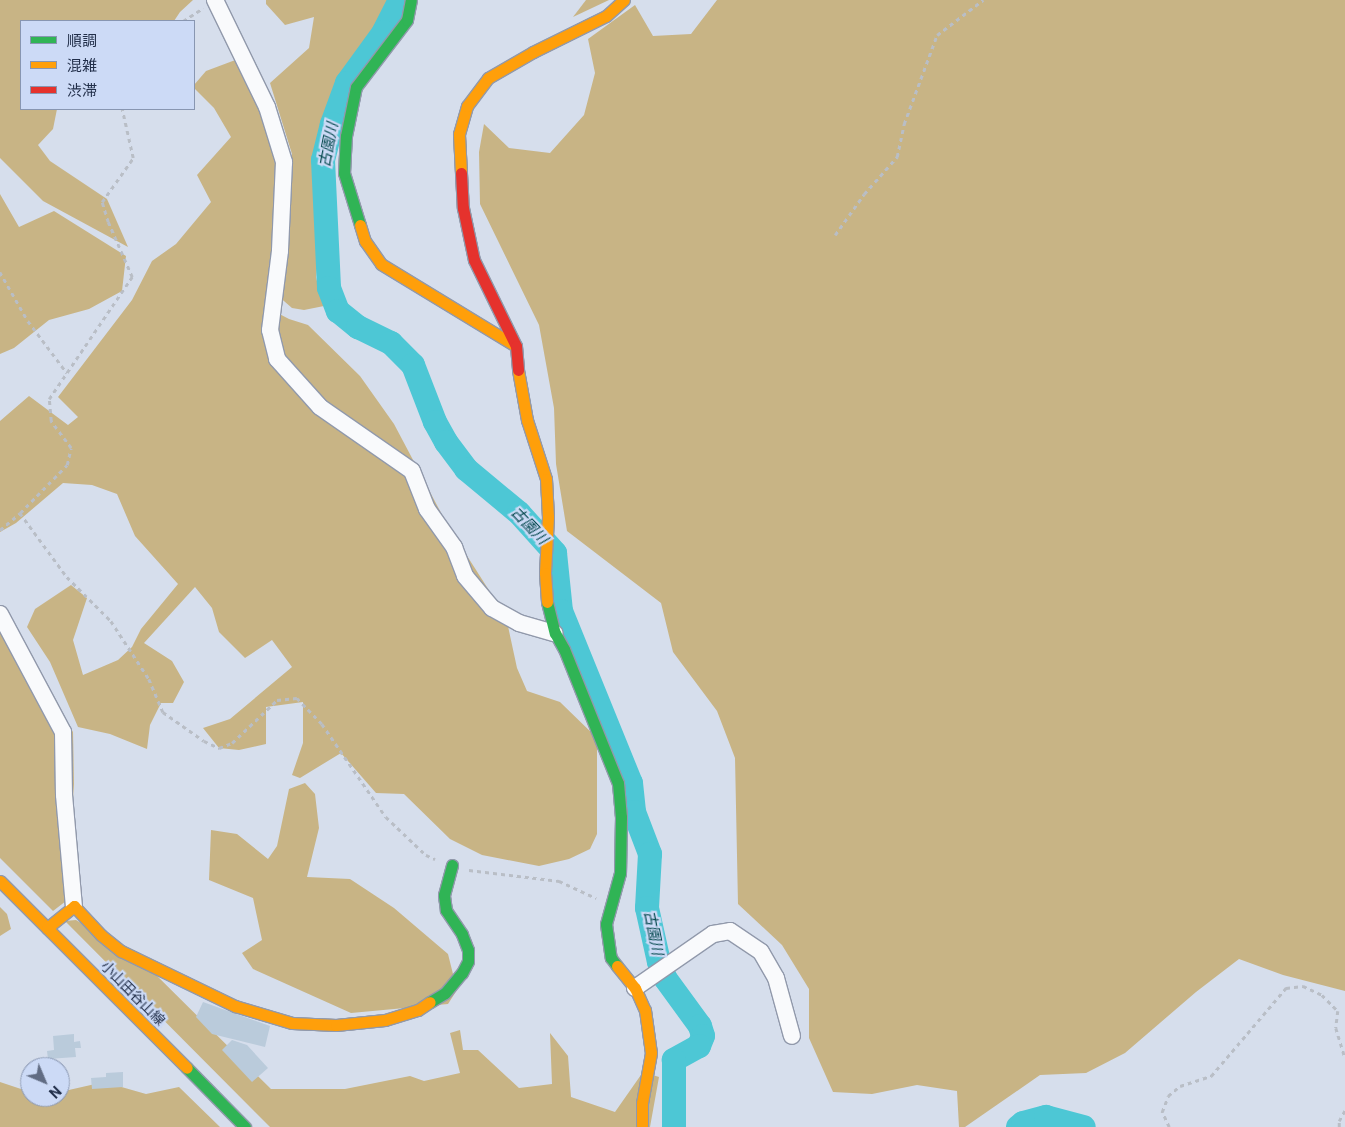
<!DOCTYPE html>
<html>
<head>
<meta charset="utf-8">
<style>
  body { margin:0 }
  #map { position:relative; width:1345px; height:1127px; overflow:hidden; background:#d6deec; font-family:Roboto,"Noto Sans JP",sans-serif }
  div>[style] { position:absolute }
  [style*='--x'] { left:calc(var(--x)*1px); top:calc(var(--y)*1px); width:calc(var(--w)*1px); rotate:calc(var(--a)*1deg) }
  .forest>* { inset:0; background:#c8b485 }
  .river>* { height:24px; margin:-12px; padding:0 12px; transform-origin:12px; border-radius:12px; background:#4dc7d5 }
  .building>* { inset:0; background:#bacbdb }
  .path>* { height:2.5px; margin-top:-1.25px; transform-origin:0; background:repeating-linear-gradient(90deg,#b9bec6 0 4px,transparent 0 8px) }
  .roads { filter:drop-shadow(1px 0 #9199ab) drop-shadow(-1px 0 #9199ab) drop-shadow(0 1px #9199ab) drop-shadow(0 -1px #9199ab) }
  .street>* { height:16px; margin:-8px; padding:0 8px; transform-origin:8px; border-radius:8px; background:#f9fafc }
  .fast>* { height:11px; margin:-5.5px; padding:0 5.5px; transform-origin:5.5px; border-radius:5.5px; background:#30b455 }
  .slow>* { height:11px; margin:-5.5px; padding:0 5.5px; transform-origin:5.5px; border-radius:5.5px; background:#ff9f0a }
  .jam>* { height:11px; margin:-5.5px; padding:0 5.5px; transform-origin:5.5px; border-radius:5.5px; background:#e5322d }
  span { translate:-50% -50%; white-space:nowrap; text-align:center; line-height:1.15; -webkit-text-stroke:4.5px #ccdaf6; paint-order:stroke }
  .street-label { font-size:14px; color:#222f4a }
  .water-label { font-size:15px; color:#074a50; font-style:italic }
  .legend { position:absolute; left:20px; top:20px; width:175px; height:90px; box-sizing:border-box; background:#ccdaf6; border:1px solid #8896b1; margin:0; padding:6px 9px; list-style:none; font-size:15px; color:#222f4a }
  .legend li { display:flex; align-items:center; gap:10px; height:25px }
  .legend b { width:25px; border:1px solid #8896b1 }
  .north { position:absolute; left:20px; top:1057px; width:50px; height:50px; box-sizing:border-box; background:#ccdaf6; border:1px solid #8896b1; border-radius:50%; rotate:135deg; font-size:14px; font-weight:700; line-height:20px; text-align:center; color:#222f4a }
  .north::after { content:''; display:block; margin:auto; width:18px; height:22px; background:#616c83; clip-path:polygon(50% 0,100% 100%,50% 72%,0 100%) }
</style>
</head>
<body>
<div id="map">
  <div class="forest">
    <div style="clip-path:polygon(0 0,193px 0,180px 12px,174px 21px,21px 21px,21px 109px,57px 109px,53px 129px,38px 145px,50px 161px,107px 199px,128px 247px,43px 201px,0 158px)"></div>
    <div style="clip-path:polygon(266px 0,401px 0,395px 20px,344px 95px,332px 136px,316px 277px,320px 294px,329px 305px,304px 310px,292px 308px,277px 295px,286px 247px,292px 154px,270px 83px,309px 48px,314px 17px,285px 25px,266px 4px)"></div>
    <div style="clip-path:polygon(586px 0,609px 0,573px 17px)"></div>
    <div style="clip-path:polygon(717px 0,1345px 0,1345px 991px,1283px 975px,1239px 959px,1196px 992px,1125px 1053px,1086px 1073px,1040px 1075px,965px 1127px,959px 1127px,957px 1091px,917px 1085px,872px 1094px,833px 1092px,809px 1038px,809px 989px,782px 945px,738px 904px,735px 758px,717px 711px,673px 652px,661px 603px,567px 531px,556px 464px,554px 408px,539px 325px,480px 204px,479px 152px,484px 124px,509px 148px,550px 153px,584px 115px,595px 73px,588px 39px,635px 5px,653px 36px,691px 34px)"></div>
    <div style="clip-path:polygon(238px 59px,265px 120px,278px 177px,280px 221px,269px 264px,268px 308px,289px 319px,308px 325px,360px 376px,394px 424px,448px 526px,506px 617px,517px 668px,527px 691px,560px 702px,597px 738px,597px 834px,590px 849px,569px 859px,539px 866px,482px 855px,450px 839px,404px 794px,376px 793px,341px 753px,300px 778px,292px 775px,303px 743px,303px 702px,266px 707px,266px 744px,239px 750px,219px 748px,203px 728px,230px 719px,292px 667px,272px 640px,245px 658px,219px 632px,212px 608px,195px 587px,144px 643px,172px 661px,184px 682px,173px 703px,161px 703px,150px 725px,147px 749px,110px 734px,78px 727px,50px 662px,27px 627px,35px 609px,71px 585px,87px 598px,73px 640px,83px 675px,118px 660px,132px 647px,141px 629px,178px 584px,135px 536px,117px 494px,92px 485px,63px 483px,16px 523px,0 532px,0 421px,29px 396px,68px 425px,78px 417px,58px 397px,132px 300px,152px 261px,176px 244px,211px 202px,197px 175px,231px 137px,214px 108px,194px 88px,194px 85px,206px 71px)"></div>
    <div style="clip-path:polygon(0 194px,19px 227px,54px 211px,126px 256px,122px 291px,89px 309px,49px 320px,14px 348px,0 354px)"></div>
    <div style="clip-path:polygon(0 614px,10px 624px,49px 687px,73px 732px,74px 784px,66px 901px,53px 911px,0 858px)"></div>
    <div style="clip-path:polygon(305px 783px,315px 794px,319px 828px,307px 877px,350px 879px,394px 908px,448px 954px,457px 990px,448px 1004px,351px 1013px,253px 969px,242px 953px,262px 940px,253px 898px,209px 880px,211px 830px,237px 834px,268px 859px,277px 846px,289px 789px)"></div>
    <div style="clip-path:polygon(0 907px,7px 914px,11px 929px,0 936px)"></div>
    <div style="clip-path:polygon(76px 920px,138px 957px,271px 1089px,345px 1089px,410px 1076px,424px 1081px,460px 1073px,450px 1033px,460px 1030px,463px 1050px,478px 1050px,519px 1088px,552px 1084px,550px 1033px,568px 1056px,571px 1097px,615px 1112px,643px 1072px,659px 1077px,650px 1127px,270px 1127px,65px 921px)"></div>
    <div style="clip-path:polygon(0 1082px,30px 1092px,30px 1097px,60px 1097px,60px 1092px,104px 1082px,146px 1094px,179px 1087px,220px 1127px,0 1127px)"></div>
  </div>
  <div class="river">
    <div style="--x:400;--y:0;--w:36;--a:117"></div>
    <div style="--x:384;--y:32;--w:63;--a:126"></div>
    <div style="--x:347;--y:83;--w:44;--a:110.1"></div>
    <div style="--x:332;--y:124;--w:37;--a:104"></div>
    <div style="--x:323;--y:160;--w:128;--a:87.3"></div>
    <div style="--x:329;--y:288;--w:25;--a:69"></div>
    <div style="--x:338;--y:311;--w:26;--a:39"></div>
    <div style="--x:358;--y:327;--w:37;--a:26"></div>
    <div style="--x:391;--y:343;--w:31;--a:45"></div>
    <div style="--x:413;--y:365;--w:61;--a:68.9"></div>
    <div style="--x:435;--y:422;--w:23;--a:61"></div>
    <div style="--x:446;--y:442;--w:34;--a:53"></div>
    <div style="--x:466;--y:469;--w:69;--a:39.7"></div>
    <div style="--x:519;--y:513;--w:54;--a:48"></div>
    <div style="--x:555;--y:553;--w:58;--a:84.1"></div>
    <div style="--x:561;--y:611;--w:186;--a:67.9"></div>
    <div style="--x:631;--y:783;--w:29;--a:84"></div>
    <div style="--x:634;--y:812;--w:45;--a:69.1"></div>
    <div style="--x:650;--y:854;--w:54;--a:93.2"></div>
    <div style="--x:647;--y:908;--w:55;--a:77.5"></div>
    <div style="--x:659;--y:962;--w:17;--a:69"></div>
    <div style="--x:665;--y:978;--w:59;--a:53.9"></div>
    <div style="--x:700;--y:1026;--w:10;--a:73"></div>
    <div style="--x:703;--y:1036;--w:11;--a:112"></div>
    <div style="--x:699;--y:1046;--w:29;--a:151"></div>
    <div style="--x:674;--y:1060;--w:67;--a:90"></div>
    <div style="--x:1018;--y:1127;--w:6;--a:-39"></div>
    <div style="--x:1023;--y:1123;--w:24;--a:-15"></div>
    <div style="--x:1046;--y:1117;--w:39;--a:15"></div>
  </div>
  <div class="building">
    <div style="clip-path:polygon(203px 1002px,270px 1026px,265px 1047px,212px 1034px,196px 1017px)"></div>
    <div style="clip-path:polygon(74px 1034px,74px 1042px,80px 1041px,81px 1048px,75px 1048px,76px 1057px,48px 1059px,47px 1051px,54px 1050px,53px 1036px)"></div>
    <div style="clip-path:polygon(232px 1040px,247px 1045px,268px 1068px,252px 1082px,222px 1050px)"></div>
    <div style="clip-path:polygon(123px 1072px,123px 1087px,92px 1089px,91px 1078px,106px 1077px,106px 1073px)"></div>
  </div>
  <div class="path">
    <div style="--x:183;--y:21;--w:24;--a:-33"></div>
    <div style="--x:835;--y:235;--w:50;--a:-54.7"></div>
    <div style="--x:864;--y:194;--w:50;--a:-48.3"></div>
    <div style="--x:897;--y:157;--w:34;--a:-78"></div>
    <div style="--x:904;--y:124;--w:95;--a:-69.7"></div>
    <div style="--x:937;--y:35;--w:58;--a:-37.3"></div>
    <div style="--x:0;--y:272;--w:56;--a:60.3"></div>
    <div style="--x:28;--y:321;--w:65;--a:53.1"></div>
    <div style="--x:20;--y:513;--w:67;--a:-45.6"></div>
    <div style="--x:67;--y:465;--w:17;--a:-77"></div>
    <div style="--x:71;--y:448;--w:34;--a:-127"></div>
    <div style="--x:51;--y:421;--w:22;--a:-95"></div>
    <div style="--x:49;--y:399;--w:148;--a:-55.8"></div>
    <div style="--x:132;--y:277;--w:60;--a:-113.6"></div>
    <div style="--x:108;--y:222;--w:21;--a:-107"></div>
    <div style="--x:102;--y:202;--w:54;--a:-54.8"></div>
    <div style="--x:133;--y:158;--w:50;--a:-102.7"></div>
    <div style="--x:0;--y:530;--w:26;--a:-40"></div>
    <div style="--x:20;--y:513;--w:79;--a:53.7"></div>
    <div style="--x:67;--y:577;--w:62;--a:45"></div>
    <div style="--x:111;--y:621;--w:69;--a:56.8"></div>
    <div style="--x:149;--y:679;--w:36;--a:67"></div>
    <div style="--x:163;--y:712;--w:50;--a:35.3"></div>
    <div style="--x:204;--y:741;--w:17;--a:25"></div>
    <div style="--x:219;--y:748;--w:14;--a:-21"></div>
    <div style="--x:232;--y:743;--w:62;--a:-43.7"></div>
    <div style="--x:277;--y:700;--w:20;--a:-6"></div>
    <div style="--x:297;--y:698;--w:36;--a:46"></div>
    <div style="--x:322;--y:724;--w:113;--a:55.5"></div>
    <div style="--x:386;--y:817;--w:55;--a:43.5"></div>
    <div style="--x:426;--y:855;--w:10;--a:24"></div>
    <div style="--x:469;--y:870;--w:91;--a:7"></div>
    <div style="--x:559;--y:881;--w:41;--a:24.7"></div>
    <div style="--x:1169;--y:1127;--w:17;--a:-115"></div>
    <div style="--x:1162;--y:1112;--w:17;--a:-69"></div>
    <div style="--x:1168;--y:1096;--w:16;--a:-40"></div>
    <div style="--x:1180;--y:1086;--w:33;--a:-18"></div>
    <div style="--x:1211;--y:1076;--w:116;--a:-49.6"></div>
    <div style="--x:1286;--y:988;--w:17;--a:-7"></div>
    <div style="--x:1303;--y:986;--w:21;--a:25"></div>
    <div style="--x:1322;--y:995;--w:23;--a:45"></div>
    <div style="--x:1338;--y:1011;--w:17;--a:97"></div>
    <div style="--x:1336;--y:1028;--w:31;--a:73"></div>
    <div style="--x:1339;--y:1127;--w:6;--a:-90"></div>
    <div style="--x:1339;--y:1121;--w:13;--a:-61"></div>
  </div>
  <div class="roads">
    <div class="street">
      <div style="--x:215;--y:0;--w:119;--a:64.1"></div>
      <div style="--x:267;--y:107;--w:58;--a:72.8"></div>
      <div style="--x:284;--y:162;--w:89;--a:92.6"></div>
      <div style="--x:280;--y:251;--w:80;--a:97.2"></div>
      <div style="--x:270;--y:330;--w:30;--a:76"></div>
      <div style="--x:277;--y:359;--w:64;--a:48.1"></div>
      <div style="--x:320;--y:407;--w:112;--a:34.8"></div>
      <div style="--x:412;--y:471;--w:41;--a:68.5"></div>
      <div style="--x:427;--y:509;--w:47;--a:54.6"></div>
      <div style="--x:454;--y:547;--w:31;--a:69"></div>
      <div style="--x:465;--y:576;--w:42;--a:49.8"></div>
      <div style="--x:492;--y:608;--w:31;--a:29"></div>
      <div style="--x:519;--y:623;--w:37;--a:16"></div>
      <div style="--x:0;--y:614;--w:134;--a:61.9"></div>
      <div style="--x:63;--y:732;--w:63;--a:89.1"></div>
      <div style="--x:64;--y:795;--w:111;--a:84.9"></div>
      <div style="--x:635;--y:988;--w:95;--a:-34.7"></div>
      <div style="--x:713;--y:934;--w:17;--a:-10"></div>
      <div style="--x:730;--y:931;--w:37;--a:34"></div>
      <div style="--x:761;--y:952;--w:30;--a:60"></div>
      <div style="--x:776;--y:978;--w:60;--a:74.6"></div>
    </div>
    <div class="fast">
      <div style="--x:360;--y:225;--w:54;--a:-107.1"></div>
      <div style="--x:344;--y:173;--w:37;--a:-87"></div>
      <div style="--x:346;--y:136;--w:50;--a:-78.5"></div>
      <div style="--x:356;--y:87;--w:84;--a:-52.7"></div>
      <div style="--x:407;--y:20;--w:20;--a:-79"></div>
      <div style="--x:547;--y:602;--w:32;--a:76"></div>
      <div style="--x:555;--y:633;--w:18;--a:61"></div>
      <div style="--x:564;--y:649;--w:144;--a:68.1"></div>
      <div style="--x:618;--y:783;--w:34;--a:85"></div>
      <div style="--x:621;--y:817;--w:56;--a:91"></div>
      <div style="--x:620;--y:873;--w:53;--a:105.4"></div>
      <div style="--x:606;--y:924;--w:34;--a:82"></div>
      <div style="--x:611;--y:958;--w:10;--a:53"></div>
      <div style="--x:430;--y:1002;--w:17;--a:-31"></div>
      <div style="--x:445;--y:993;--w:26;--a:-50"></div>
      <div style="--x:462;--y:973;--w:13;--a:-63"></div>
      <div style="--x:468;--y:961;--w:11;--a:-90"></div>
      <div style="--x:468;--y:950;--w:17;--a:-111"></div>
      <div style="--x:462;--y:934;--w:29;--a:-124"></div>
      <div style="--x:446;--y:910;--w:15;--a:-98"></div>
      <div style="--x:444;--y:895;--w:31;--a:-75"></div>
      <div style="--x:187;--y:1068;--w:83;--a:45.5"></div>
    </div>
    <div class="slow">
      <div style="--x:461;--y:173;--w:39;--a:-93"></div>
      <div style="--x:459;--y:134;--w:29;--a:-74"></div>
      <div style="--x:467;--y:106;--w:35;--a:-53"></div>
      <div style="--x:488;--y:78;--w:52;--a:-30"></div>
      <div style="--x:533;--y:52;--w:81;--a:-26.3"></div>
      <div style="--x:606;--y:16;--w:24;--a:-42"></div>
      <div style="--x:360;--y:225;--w:17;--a:73"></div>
      <div style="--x:365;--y:241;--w:28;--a:55"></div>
      <div style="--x:381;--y:264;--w:158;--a:31.3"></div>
      <div style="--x:518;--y:370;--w:51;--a:79.8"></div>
      <div style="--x:527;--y:420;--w:62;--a:72.1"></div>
      <div style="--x:546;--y:479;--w:38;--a:87"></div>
      <div style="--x:548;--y:517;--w:56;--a:93.1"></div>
      <div style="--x:545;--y:573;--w:29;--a:86"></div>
      <div style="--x:0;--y:881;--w:264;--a:45"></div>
      <div style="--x:47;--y:928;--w:35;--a:-39"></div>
      <div style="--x:74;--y:906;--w:40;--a:47"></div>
      <div style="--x:101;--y:935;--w:26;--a:39"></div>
      <div style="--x:121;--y:951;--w:127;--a:25.8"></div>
      <div style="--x:235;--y:1006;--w:59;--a:16.6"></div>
      <div style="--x:292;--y:1023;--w:44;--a:2.6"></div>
      <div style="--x:336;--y:1025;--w:49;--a:-5.8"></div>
      <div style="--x:385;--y:1020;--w:34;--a:-17"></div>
      <div style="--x:418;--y:1010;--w:14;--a:-34"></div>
      <div style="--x:617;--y:966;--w:28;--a:51"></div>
      <div style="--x:635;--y:988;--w:24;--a:66"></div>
      <div style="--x:645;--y:1010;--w:43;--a:82.1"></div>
      <div style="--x:651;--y:1053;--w:51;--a:100.2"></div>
      <div style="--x:642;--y:1103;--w:24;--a:90"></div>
    </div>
    <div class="jam">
      <div style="--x:461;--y:173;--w:35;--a:87"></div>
      <div style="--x:463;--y:208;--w:53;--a:78.1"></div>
      <div style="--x:474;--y:260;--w:96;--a:64"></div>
      <div style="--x:516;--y:346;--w:24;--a:85"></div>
    </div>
  </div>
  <div class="street-label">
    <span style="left:133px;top:993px;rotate:45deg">小山田谷山線</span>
  </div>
  <div class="water-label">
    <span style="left:329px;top:145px;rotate:-79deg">古園川</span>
    <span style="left:529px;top:526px;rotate:46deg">古園川</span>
    <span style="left:653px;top:933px;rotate:79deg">古園川</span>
  </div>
  <ul class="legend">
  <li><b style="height:6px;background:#30b455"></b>順調</li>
  <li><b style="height:6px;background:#ff9f0a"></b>混雑</li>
  <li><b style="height:6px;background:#e5322d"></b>渋滞</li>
  </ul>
  <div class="north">N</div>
</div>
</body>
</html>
